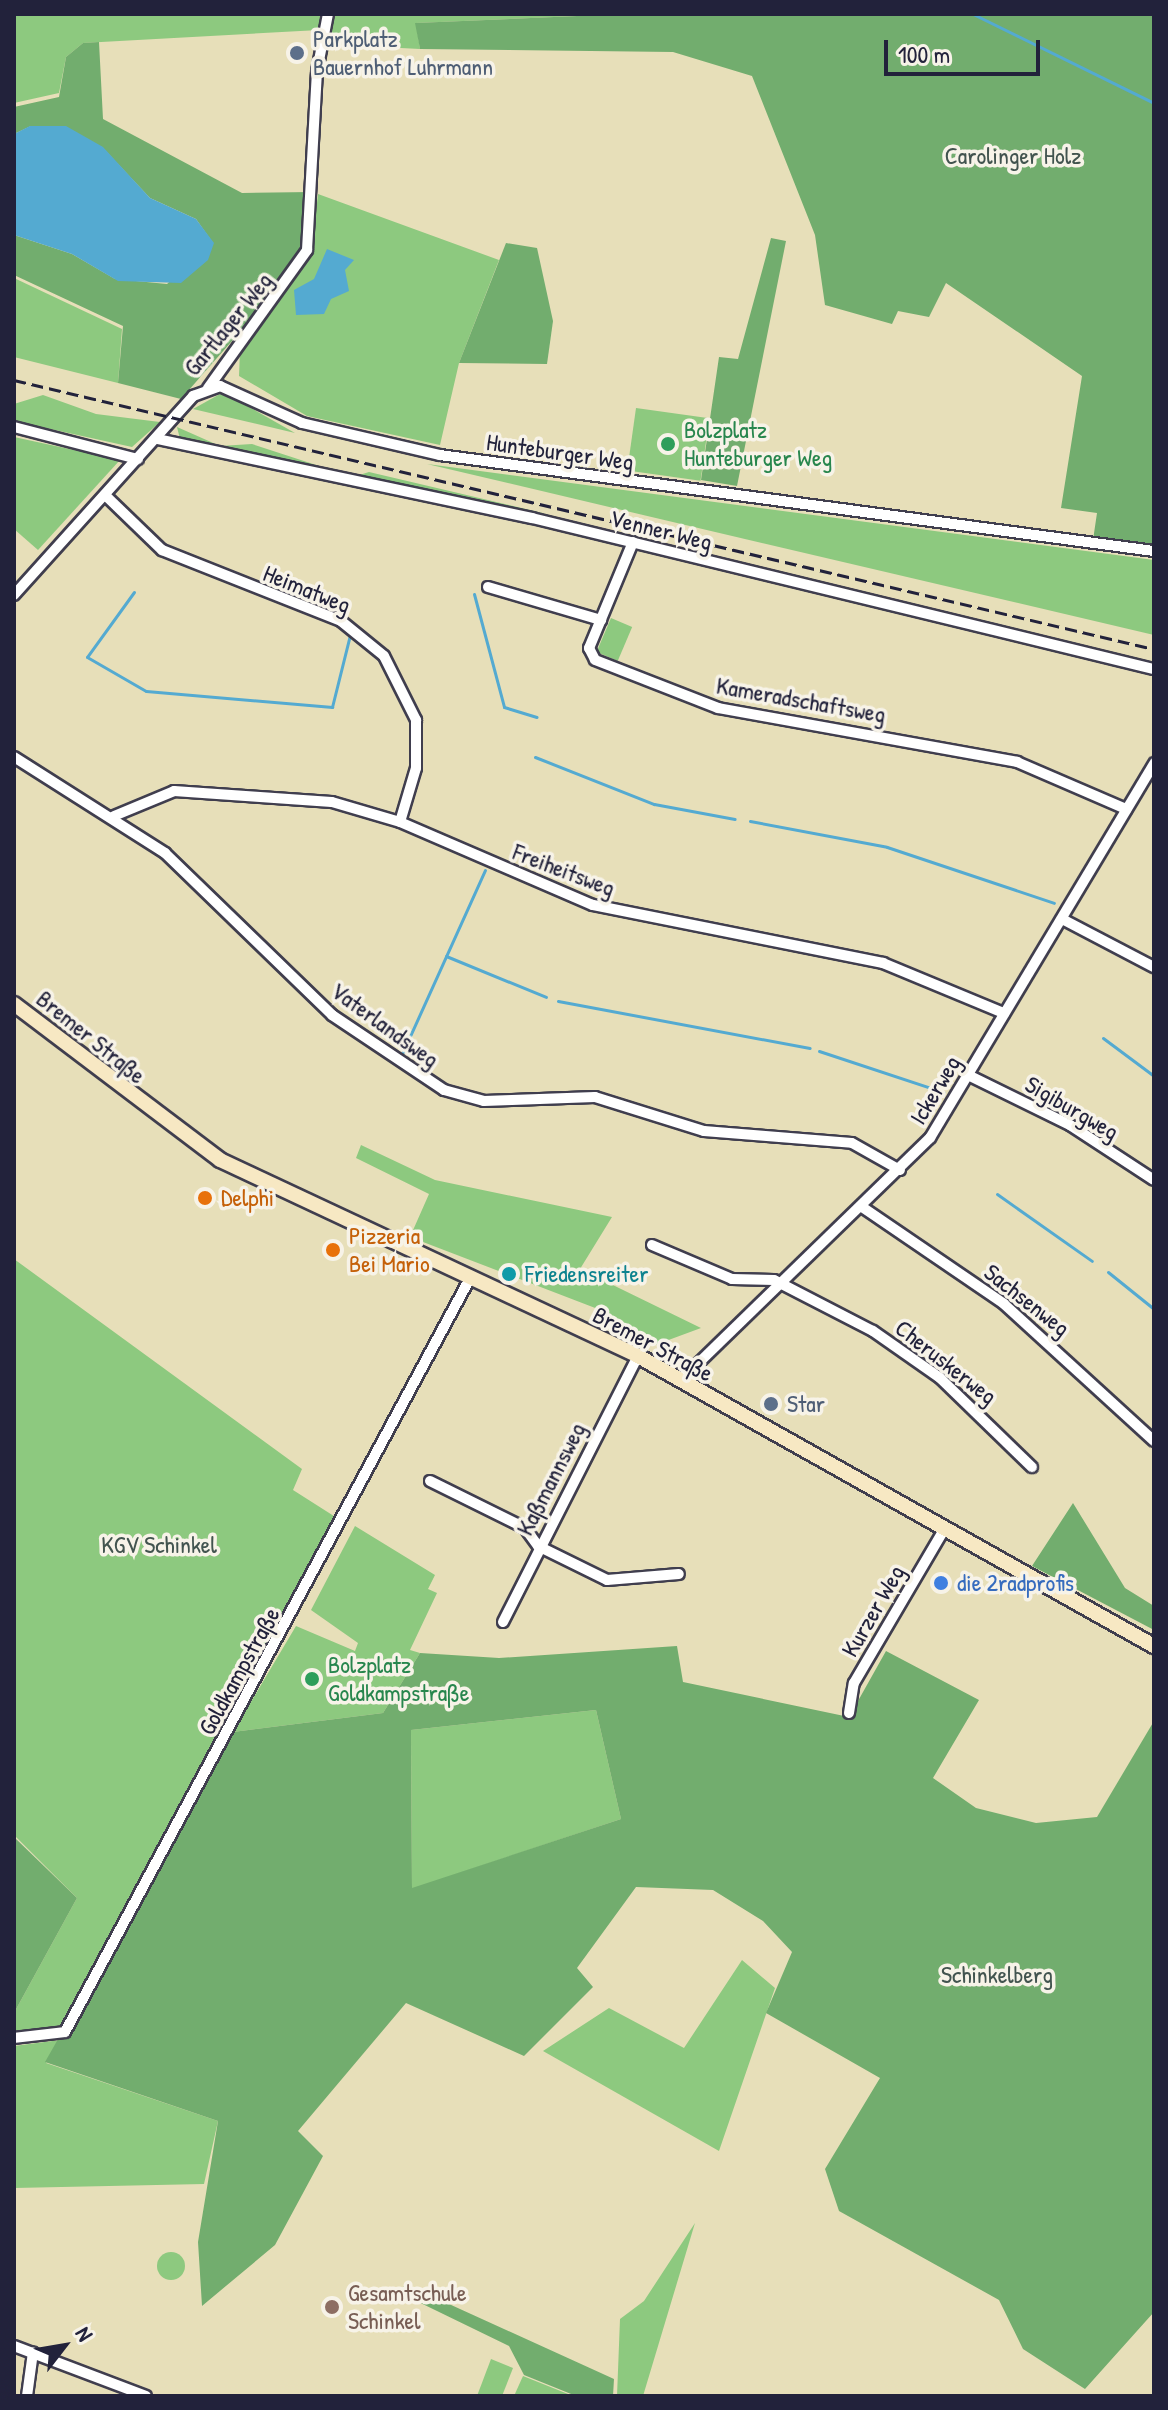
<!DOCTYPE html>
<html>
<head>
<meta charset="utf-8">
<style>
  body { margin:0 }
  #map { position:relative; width:1168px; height:2410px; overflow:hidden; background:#e7dfb9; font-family:"Patrick Hand",sans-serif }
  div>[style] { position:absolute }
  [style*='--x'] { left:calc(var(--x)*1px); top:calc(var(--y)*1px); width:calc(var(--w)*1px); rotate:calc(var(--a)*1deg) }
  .green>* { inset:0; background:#8dc97f; transform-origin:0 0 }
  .round { border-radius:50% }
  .forest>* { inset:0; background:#72ad6e }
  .water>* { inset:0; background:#54aad1 }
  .stream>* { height:3px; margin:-1.5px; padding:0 1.5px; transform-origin:1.5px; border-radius:1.5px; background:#54aad1 }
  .roads { filter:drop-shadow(2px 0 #403e4e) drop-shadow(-2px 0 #403e4e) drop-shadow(0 2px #403e4e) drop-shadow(0 -2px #403e4e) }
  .street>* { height:10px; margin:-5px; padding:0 5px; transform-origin:5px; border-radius:5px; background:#fff }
  .secondary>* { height:14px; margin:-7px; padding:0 7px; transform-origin:7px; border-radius:7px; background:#f7e8c3 }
  .rail>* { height:3px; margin-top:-1.5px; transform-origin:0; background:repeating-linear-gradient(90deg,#22223b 0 12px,transparent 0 18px) }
  .dots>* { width:22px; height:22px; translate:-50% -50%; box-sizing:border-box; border:4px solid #f7f3e8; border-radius:50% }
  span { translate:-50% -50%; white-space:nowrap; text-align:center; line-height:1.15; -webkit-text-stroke:7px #f7f3e8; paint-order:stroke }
  .service-label { font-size:24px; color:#4e5e75 }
  .left { translate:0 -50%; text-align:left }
  .park-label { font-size:24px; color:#42544f }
  .street-label { font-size:24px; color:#22223b }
  .leisure-label { font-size:24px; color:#27864d }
  .food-label { font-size:24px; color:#c56008 }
  .culture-label { font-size:24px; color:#0d838f }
  .shop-label { font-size:24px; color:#366cbe }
  .education-label { font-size:24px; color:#785e54 }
  .frame { position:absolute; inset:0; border:16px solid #22223b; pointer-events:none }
  .north { position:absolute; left:24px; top:2306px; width:80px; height:80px; -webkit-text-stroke:6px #f7f3e8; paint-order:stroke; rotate:59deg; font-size:22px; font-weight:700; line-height:32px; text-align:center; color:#22223b }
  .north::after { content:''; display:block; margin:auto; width:28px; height:36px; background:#22223b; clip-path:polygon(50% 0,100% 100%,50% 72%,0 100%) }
  .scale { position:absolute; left:884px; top:40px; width:156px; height:36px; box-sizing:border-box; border:4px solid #22223b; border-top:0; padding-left:10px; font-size:24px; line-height:28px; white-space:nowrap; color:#22223b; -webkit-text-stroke:6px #f7f3e8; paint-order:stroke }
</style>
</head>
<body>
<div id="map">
  <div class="green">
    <div style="clip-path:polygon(14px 14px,324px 14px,319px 30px,83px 43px,66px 57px,59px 93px,14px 103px)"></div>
    <div style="clip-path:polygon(332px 14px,623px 14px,416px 23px,420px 49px,324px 44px)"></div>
    <div style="clip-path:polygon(318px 194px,499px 260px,459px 363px,440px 445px,307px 416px,239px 376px,240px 350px,312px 247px)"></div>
    <div style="clip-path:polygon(14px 278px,122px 329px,118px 383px,14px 357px)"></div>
    <div style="clip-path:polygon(220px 394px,230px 396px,295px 433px,193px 409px)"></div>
    <div style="clip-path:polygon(43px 395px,96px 414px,160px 422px,132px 447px,14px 421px,14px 404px)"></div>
    <div style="left:636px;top:408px;width:74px;height:63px;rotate:8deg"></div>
    <div style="clip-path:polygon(177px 427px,220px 446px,252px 444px,353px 477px,369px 472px,547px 514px,336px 476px,180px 439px)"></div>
    <div style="clip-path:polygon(14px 437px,120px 460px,38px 550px,14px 529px)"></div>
    <div style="clip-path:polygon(427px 464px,1154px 560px,1154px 635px,677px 523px)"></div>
    <div style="left:611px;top:618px;width:23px;height:37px;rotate:23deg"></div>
    <div style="clip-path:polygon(361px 1145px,435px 1180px,612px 1217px,580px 1269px,701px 1328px,655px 1345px,603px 1311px,410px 1237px,429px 1194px,356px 1158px)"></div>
    <div style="clip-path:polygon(14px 1259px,302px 1469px,293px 1490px,337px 1518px,63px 2027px,14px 2033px,14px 2013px,77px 1898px,14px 1835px)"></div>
    <div style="clip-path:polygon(355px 1526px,435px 1575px,428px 1589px,437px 1593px,410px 1650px,420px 1653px,383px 1713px,233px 1732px,296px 1626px,355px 1651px,358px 1643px,311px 1610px)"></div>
    <div style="clip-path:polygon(596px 1710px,621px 1819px,412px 1889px,411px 1730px)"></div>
    <div style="clip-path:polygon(742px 1960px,775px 1988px,719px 2151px,543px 2051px,609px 2008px,684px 2048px)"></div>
    <div style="clip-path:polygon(60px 2040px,46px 2063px,218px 2121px,204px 2184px,14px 2188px,14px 2046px)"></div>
    <div style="clip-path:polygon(695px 2223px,643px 2396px,617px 2396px,620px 2319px,644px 2301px)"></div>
    <div class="round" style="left:157px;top:2252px;width:28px;height:28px"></div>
    <div style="clip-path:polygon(491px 2359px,513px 2368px,502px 2396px,477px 2396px)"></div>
    <div style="clip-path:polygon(523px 2376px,573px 2396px,514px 2396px)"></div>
  </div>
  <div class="forest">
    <div style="clip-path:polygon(623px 14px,1154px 14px,1154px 547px,1093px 540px,1097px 513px,1061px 508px,1082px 376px,946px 283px,929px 317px,898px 311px,892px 324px,825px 305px,815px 235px,752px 76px,673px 52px,420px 49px,415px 23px)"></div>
    <div style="clip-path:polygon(99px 42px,103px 119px,242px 193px,312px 192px,305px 247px,287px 278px,181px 399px,118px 383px,123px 326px,14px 275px,14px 235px,72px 254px,115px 279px,167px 284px,213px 243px,196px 219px,150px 198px,102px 147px,31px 126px,14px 134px,14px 107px,59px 97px,66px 57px,83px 43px)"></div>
    <div style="clip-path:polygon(771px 238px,786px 241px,737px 486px,701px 480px,719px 357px,738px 359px)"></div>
    <div style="clip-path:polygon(506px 243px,537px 248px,553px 321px,547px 364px,459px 363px)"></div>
    <div style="clip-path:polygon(1073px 1503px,1125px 1588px,1154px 1606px,1154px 1630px,1032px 1566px)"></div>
    <div style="clip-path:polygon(evenodd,677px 1646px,683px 1682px,849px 1717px,886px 1651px,979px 1700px,933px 1778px,976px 1808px,1036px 1823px,1097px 1817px,1154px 1721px,1154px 2312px,1085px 2389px,1023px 2349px,999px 2300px,839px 2211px,825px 2169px,880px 2078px,766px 2013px,792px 1952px,763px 1921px,713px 1890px,636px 1887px,577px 1968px,593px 1987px,524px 2056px,406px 2003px,298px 2131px,323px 2156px,275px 2245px,202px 2306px,198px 2242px,218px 2121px,45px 2062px,233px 1732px,383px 1713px,420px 1653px,499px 1658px,677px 1646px,596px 1710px,621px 1819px,412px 1888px,411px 1730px,596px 1710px)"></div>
    <div style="clip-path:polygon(14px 1837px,77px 1898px,14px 2013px)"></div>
    <div style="clip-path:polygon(405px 2284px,614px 2379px,613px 2396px,576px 2396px,524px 2375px,509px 2346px,400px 2293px)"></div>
  </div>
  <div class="water">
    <div style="clip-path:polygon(30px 126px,66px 126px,103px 147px,150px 198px,196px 219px,214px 243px,208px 260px,181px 283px,118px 281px,72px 254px,14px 235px,14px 134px)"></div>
    <div style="clip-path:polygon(327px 249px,354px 260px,345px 270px,349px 291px,331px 299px,324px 314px,296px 315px,294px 290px,314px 279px)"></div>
  </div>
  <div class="stream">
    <div style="--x:973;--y:14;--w:202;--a:26.2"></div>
    <div style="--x:134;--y:592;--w:80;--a:125.9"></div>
    <div style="--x:87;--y:657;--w:68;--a:30"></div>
    <div style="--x:146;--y:691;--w:187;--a:4.9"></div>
    <div style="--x:332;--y:707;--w:74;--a:-76"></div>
    <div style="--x:474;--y:594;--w:117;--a:75.1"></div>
    <div style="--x:504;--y:707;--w:34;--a:17"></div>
    <div style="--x:535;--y:757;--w:128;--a:21.6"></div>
    <div style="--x:654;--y:804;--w:82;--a:10.5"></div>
    <div style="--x:750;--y:821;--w:139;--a:10.7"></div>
    <div style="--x:887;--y:847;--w:176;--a:18.5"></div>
    <div style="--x:446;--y:956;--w:108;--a:22.3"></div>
    <div style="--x:558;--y:1001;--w:256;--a:10.6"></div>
    <div style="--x:1103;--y:1038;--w:64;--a:36.7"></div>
    <div style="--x:819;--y:1051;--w:131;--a:18.3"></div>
    <div style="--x:401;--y:1056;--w:204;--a:-65.7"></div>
    <div style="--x:997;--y:1194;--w:116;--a:35.2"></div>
    <div style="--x:1108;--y:1272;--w:59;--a:38.8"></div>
  </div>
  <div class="roads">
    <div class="street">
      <div style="--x:208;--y:388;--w:170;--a:-54.3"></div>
      <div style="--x:307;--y:250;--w:179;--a:-86.8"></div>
      <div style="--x:317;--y:71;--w:58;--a:-79.1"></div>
      <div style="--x:14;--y:427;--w:128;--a:14.5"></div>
      <div style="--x:157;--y:439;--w:383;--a:11.9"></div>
      <div style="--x:532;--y:518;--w:640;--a:13.65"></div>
      <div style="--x:106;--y:496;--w:78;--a:44"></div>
      <div style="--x:162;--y:550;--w:193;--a:21.6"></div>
      <div style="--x:341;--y:621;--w:55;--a:39.1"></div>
      <div style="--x:384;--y:656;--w:72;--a:63.4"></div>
      <div style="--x:416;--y:720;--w:48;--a:90"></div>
      <div style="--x:416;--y:768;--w:56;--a:106.5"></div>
      <div style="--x:633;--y:542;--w:115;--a:112.5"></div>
      <div style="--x:589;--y:648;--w:13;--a:63"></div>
      <div style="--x:595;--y:660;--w:132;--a:21.3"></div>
      <div style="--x:718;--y:708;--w:304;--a:10.2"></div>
      <div style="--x:1017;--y:762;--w:119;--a:23.3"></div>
      <div style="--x:488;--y:587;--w:118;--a:16.3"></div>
      <div style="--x:14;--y:595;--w:268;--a:-48"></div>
      <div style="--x:193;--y:396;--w:29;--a:-20"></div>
      <div style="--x:220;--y:386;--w:90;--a:24.3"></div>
      <div style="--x:302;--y:423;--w:142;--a:13.1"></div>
      <div style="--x:440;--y:455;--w:720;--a:7.66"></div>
      <div style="--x:14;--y:757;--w:179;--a:32.4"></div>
      <div style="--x:165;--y:853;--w:233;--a:44.1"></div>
      <div style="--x:332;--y:1015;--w:135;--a:33.8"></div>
      <div style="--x:444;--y:1090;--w:41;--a:15.4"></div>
      <div style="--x:484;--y:1101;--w:111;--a:-2.1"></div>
      <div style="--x:595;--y:1097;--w:114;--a:17.3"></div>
      <div style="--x:704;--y:1131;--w:148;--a:4.6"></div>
      <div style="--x:852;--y:1143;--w:55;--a:29.4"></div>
      <div style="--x:114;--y:816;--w:65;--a:-22.6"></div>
      <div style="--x:174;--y:791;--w:158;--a:4"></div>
      <div style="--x:332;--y:802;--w:71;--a:16.4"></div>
      <div style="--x:400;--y:822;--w:210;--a:23.3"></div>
      <div style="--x:593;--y:905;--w:296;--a:11.3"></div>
      <div style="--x:883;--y:963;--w:131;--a:22.5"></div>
      <div style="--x:1062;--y:919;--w:104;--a:27.6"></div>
      <div style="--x:968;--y:1075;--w:114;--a:26.1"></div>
      <div style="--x:1070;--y:1125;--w:100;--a:33.2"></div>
      <div style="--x:862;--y:1207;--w:172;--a:34.3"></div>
      <div style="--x:1004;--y:1304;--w:203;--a:42.4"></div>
      <div style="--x:652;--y:1245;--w:87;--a:23"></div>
      <div style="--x:732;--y:1279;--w:42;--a:1.4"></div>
      <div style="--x:774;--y:1280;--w:111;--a:27.3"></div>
      <div style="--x:873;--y:1331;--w:82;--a:35"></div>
      <div style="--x:940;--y:1378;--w:128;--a:44.1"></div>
      <div style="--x:680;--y:1381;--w:349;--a:-44.2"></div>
      <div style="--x:930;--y:1138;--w:437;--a:-59.1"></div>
      <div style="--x:430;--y:1481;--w:106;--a:26.3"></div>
      <div style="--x:525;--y:1528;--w:22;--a:54"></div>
      <div style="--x:538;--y:1546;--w:77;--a:26.2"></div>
      <div style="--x:607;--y:1580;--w:72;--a:-4.8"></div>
      <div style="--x:503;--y:1622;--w:298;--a:-63.1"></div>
      <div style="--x:849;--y:1713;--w:30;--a:-81"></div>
      <div style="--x:854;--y:1683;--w:174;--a:-59.6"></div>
      <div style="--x:14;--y:2038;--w:51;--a:-6.7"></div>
      <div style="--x:65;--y:2032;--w:851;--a:-61.75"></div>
      <div style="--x:14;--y:2346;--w:141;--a:20.7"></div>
      <div style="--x:27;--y:2396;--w:44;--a:-82.2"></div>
    </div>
    <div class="secondary">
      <div style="--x:14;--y:1004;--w:258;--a:37.1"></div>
      <div style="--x:220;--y:1160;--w:462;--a:25.1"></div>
      <div style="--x:638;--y:1356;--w:592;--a:29.34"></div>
    </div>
  </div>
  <div class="rail">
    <div style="--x:14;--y:380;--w:1171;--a:13.28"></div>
  </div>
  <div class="dots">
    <div style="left:297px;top:53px;background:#5c6f8a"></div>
    <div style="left:668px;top:444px;background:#2e9e5b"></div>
    <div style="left:205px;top:1198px;background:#e8710a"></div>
    <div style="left:333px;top:1250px;background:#e8710a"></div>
    <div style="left:509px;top:1274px;background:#0f9aa8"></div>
    <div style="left:771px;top:1404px;background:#5c6f8a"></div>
    <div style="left:941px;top:1583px;background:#3f7fe0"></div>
    <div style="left:312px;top:1679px;background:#2e9e5b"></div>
    <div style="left:332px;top:2307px;background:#8d6e63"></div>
  </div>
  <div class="service-label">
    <span class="left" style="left:313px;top:53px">Parkplatz<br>Bauernhof Luhrmann</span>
    <span class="left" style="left:787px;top:1404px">Star</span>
  </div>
  <div class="park-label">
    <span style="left:1013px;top:156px">Carolinger Holz</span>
    <span style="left:159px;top:1545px">KGV Schinkel</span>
    <span style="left:997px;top:1975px">Schinkelberg</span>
  </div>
  <div class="street-label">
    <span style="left:228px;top:324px;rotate:-51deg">Gartlager Weg</span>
    <span style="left:560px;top:452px;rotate:8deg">Hunteburger Weg</span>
    <span style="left:661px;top:530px;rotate:14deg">Venner Weg</span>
    <span style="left:307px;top:589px;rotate:22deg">Heimatweg</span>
    <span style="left:801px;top:700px;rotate:10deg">Kameradschaftsweg</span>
    <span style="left:564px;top:870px;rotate:21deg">Freiheitsweg</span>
    <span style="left:385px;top:1025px;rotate:36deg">Vaterlandsweg</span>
    <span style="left:91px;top:1037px;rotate:39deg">Bremer Straße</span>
    <span style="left:935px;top:1090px;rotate:-59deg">Ickerweg</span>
    <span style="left:1072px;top:1108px;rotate:30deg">Sigiburgweg</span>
    <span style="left:1027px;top:1300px;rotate:38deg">Sachsenweg</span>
    <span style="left:653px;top:1344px;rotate:28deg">Bremer Straße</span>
    <span style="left:946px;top:1362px;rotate:38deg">Cheruskerweg</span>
    <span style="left:551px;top:1479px;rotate:-63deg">Kaßmannsweg</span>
    <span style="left:873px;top:1611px;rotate:-60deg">Kurzer Weg</span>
    <span style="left:239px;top:1671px;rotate:-61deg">Goldkampstraße</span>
  </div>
  <div class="leisure-label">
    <span class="left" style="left:684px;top:444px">Bolzplatz<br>Hunteburger Weg</span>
    <span class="left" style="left:328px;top:1679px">Bolzplatz<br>Goldkampstraße</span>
  </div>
  <div class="food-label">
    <span class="left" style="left:221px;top:1198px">Delphi</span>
    <span class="left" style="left:349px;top:1250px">Pizzeria<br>Bei Mario</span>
  </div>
  <div class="culture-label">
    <span class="left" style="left:525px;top:1274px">Friedensreiter</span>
  </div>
  <div class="shop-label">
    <span class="left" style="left:957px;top:1583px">die 2radprofis</span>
  </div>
  <div class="education-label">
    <span class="left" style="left:348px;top:2307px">Gesamtschule<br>Schinkel</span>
  </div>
  <div class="frame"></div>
  <div class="north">N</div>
  <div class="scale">100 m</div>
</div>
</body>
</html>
